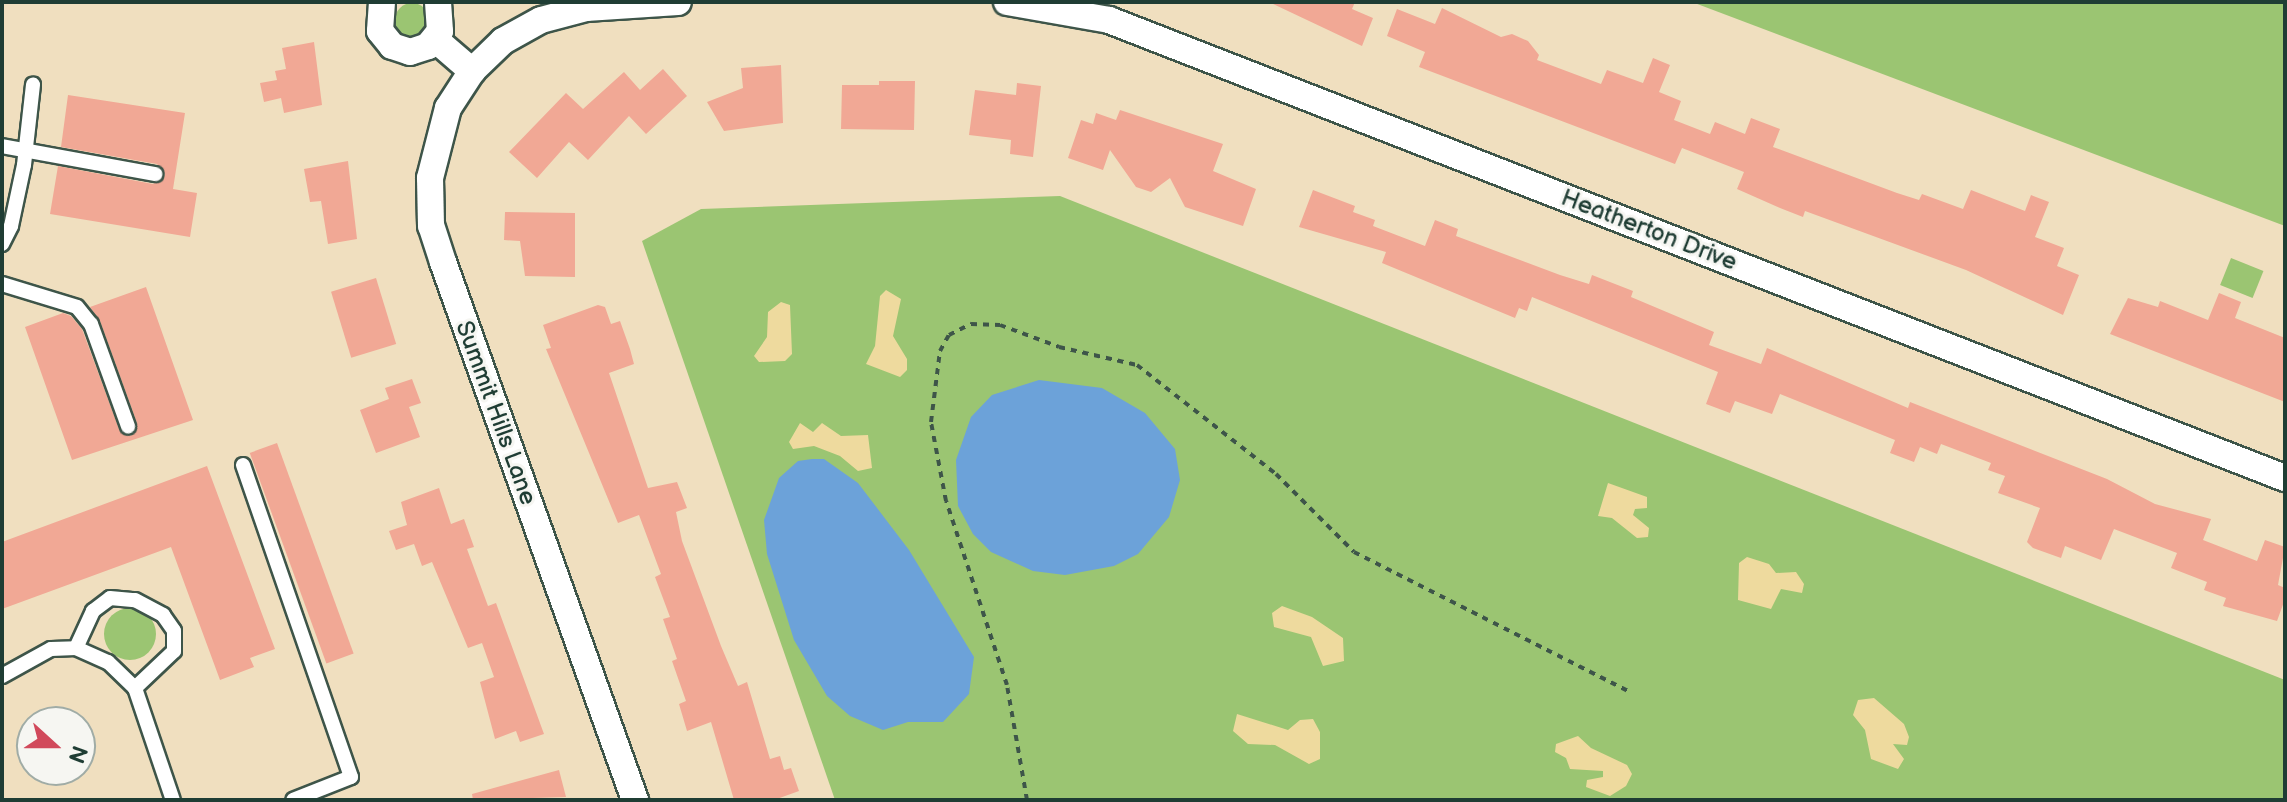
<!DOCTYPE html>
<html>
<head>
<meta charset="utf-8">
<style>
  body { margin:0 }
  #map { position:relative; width:2287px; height:802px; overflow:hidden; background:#f0dfbf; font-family:"Balsamiq Sans",sans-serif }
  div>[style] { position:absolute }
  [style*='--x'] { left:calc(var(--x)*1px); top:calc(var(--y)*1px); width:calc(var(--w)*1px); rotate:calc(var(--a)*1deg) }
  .green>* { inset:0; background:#9bc572; transform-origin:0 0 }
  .round { border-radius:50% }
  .sand>* { inset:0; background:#eeda9e }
  .water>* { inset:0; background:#6ca2d9 }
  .building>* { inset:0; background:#f1a895; transform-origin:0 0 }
  .path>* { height:4px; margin-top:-2px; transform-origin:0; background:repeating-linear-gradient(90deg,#3e5549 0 6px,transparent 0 12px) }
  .roads { filter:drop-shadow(2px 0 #3e5549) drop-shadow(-2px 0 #3e5549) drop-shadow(0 2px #3e5549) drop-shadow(0 -2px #3e5549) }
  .service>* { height:14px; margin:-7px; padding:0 7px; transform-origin:7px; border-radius:7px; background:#fff }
  .minor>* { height:26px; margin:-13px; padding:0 13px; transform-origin:13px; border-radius:13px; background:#fff }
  span { translate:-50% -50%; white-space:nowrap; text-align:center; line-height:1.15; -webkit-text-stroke:6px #f6f6f2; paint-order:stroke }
  .street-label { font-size:24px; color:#1f3d34 }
  .frame { position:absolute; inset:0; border:4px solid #1f3d34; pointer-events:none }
  .north { position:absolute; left:16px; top:706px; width:80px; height:80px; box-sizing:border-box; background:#f6f6f2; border:2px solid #a0aca6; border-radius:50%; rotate:111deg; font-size:22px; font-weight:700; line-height:32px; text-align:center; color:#1f3d34 }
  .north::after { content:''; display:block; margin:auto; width:28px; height:36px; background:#d1495b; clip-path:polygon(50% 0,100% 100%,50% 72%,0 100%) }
</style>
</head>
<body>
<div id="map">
  <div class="green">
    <div style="clip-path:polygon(1692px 2px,2285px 2px,2285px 226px)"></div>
    <div class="round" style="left:395px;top:3px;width:34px;height:34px"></div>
    <div style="clip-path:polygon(1060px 196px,2285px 680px,2285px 800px,835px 800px,642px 241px,701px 209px)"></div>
    <div style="left:2231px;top:258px;width:35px;height:29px;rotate:22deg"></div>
    <div class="round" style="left:104px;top:608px;width:52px;height:52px"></div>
  </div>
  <div class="sand">
    <div style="clip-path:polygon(886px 290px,901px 299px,893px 336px,907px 359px,907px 370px,900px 377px,866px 364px,875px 346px,880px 296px)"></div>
    <div style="clip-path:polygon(781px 302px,790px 305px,792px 354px,785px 361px,759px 362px,754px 356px,767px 337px,768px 312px)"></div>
    <div style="clip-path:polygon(800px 423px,813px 432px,822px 423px,841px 436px,868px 435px,872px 468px,858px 471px,840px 456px,814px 446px,793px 449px,789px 442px)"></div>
    <div style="clip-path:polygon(1608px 483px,1647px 497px,1647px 508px,1635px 509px,1633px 515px,1649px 528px,1648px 537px,1637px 538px,1612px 518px,1598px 516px)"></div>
    <div style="clip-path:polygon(1747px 557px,1769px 564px,1776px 573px,1796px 572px,1804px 584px,1802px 593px,1781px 589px,1771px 609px,1738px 600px,1739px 563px)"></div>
    <div style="clip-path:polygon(1282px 606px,1312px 617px,1343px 638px,1344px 661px,1323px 666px,1311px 637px,1274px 627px,1272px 613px)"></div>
    <div style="clip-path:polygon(1874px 698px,1904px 724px,1909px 737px,1907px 745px,1893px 744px,1904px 759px,1898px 769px,1871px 759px,1865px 730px,1853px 715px,1858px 700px)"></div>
    <div style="clip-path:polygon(1237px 714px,1288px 730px,1300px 720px,1313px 719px,1320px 732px,1320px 759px,1309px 764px,1275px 745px,1248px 744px,1233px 731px)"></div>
    <div style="clip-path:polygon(1578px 736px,1591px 748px,1627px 765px,1632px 774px,1626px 786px,1610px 796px,1586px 787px,1587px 780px,1603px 777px,1603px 771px,1570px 769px,1566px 758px,1555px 752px,1556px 744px)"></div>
  </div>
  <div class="water">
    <div style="clip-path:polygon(1039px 380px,1102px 388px,1145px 413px,1175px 449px,1180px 480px,1169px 517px,1138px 554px,1114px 566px,1065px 575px,1033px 571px,991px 552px,973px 534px,958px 506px,956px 460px,971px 417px,992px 395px)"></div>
    <div style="clip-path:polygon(812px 459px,824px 459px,858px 483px,909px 550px,974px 657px,969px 694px,943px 722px,908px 722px,883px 730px,850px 716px,827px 696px,794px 640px,767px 554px,764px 520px,779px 478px,798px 461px)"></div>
  </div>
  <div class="building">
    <div style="clip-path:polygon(1355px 2px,1352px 9px,1373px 18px,1362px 46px,1271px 3px)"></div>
    <div style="clip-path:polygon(1442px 8px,1501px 37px,1512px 34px,1528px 41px,1539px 55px,1537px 60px,1601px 84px,1607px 70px,1643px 83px,1653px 58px,1670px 65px,1659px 92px,1681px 101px,1674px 120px,1710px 134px,1715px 122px,1745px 134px,1751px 118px,1780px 129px,1773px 147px,1897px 193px,1919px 200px,1922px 194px,1963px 209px,1971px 190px,2025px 211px,2031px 195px,2049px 202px,2035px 237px,2064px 248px,2057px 266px,2079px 275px,2063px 315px,1966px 270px,1805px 211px,1803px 217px,1780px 208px,1737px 189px,1744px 172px,1682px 148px,1675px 164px,1419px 67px,1425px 52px,1387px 36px,1397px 9px,1435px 24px)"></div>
    <div style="clip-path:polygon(314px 42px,322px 105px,284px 113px,281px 98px,264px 102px,260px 83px,277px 80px,275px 71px,286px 69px,282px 48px)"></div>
    <div style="clip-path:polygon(781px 65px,783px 123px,724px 131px,707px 102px,743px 88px,741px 68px)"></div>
    <div style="clip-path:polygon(663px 69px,687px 96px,646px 134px,629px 116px,588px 160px,569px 142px,537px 178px,509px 152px,566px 93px,583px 109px,624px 72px,640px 90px)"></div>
    <div style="clip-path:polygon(879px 81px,915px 81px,914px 130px,841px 129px,842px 85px,879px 85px)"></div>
    <div style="clip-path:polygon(1017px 83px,1041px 86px,1033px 157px,1010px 154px,1011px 140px,969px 135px,975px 90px,1016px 95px)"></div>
    <div style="clip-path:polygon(68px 95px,185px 113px,173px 189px,197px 193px,190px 237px,50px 214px,58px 166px,153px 184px,165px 175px,157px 164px,61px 147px)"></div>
    <div style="clip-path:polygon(1120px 110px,1223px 144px,1213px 171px,1256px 189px,1243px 226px,1185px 207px,1170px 178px,1151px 192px,1136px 187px,1110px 150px,1103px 170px,1068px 158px,1081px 120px,1093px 124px,1096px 113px,1116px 120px)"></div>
    <div style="clip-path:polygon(348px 161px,357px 239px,328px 244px,321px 201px,310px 202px,304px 169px)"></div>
    <div style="clip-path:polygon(1313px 190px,1355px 206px,1353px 212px,1375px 220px,1373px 226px,1425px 246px,1435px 220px,1458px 229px,1456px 236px,1560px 275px,1589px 284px,1592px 275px,1633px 291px,1631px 297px,1714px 332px,1709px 345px,1761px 364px,1767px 348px,1908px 408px,1910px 402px,2107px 479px,2155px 504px,2211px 519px,2203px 540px,2257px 561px,2265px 540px,2285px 547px,2278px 585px,2285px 588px,2285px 599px,2277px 621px,2223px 606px,2226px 598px,2204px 590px,2207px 582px,2171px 568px,2177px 553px,2114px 529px,2101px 560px,2065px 546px,2061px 558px,2033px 548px,2027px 542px,2040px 508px,1998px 493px,2005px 476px,1988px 470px,1991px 463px,1941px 444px,1937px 454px,1920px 447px,1914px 462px,1890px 453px,1895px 440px,1780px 394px,1772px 414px,1735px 401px,1730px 413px,1706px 404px,1718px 372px,1532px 297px,1527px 311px,1519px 308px,1515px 318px,1382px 263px,1386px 252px,1299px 227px)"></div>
    <div style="clip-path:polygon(505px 212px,575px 213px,575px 277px,525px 276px,520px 241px,504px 240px)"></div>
    <div style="left:376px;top:278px;width:69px;height:47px;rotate:73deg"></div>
    <div style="clip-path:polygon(146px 287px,193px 420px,72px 460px,25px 327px,63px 313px,71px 316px,82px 329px,119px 429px,131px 436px,137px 423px,100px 321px,90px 307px)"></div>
    <div style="clip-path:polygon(2219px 293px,2241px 302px,2235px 318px,2285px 338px,2285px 402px,2110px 334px,2128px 298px,2158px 307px,2160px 301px,2208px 320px)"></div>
    <div style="clip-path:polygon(598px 305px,605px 307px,611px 324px,620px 321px,630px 349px,634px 364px,609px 373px,648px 488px,677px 482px,687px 508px,676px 512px,682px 541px,721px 646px,738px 686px,747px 682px,770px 759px,780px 756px,784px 770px,791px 768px,799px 791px,774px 800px,734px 800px,711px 722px,687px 731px,679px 704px,686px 701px,672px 661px,677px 659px,663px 619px,670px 617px,655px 577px,661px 574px,639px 515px,618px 523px,546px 349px,551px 348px,543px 325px)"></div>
    <div style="clip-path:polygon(412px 379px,421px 403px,409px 407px,420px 437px,376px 453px,360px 410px,389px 399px,385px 388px)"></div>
    <div style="left:277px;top:443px;width:224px;height:29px;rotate:70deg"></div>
    <div style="clip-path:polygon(207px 466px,275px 649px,250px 658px,254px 667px,220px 680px,171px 547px,2px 609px,2px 542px)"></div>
    <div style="clip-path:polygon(439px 488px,451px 524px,464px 519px,474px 547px,467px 549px,488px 606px,496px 603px,544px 734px,520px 742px,516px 731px,495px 739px,480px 682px,494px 677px,482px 643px,468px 648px,432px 562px,422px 566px,414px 544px,396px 550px,389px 531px,407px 525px,401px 502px)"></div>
    <div style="clip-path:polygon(559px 770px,566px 797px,473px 800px,472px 794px)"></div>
  </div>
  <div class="path">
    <div style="--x:1027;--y:800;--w:117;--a:-99.9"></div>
    <div style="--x:1007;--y:685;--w:194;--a:-108.3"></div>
    <div style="--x:946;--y:501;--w:80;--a:-100.8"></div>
    <div style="--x:931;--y:422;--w:72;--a:-82.8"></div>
    <div style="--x:940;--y:351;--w:18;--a:-61"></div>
    <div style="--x:949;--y:335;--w:25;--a:-27"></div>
    <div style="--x:971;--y:324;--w:29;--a:2"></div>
    <div style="--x:1000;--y:325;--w:63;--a:20.4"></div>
    <div style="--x:1059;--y:347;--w:80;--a:13"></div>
    <div style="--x:1137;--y:365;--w:177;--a:38.1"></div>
    <div style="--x:1276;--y:474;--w:110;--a:45"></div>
    <div style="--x:1354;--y:552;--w:307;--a:26.9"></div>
  </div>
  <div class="roads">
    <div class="service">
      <div style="--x:2;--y:146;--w:156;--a:10.4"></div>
      <div style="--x:2;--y:244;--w:20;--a:-63"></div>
      <div style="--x:11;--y:226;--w:62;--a:-78"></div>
      <div style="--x:24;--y:165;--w:81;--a:-83.6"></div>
      <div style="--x:2;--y:284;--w:78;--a:17"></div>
      <div style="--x:77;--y:307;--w:22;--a:51"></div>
      <div style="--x:91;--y:324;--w:109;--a:70.1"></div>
      <div style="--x:243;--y:465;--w:330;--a:70.9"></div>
      <div style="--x:351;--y:777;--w:62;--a:158.4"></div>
      <div style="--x:76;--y:648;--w:41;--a:-65.3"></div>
      <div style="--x:93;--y:611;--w:21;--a:-37"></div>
      <div style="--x:110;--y:598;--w:25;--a:5"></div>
      <div style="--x:135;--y:600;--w:32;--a:28"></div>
      <div style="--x:163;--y:615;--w:19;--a:55"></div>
      <div style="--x:174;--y:631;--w:20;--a:90"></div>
      <div style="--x:174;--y:651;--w:54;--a:136.5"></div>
      <div style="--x:2;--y:676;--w:56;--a:-28.9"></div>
      <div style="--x:51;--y:649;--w:25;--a:-2"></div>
      <div style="--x:76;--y:648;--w:35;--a:24"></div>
      <div style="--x:108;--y:662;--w:37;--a:44"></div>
      <div style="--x:135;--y:688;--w:118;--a:71.3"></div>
    </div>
    <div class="minor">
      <div style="--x:382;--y:2;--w:29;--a:94"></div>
      <div style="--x:380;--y:31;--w:19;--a:51"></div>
      <div style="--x:392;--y:46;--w:19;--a:18"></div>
      <div style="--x:410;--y:52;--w:19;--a:-18"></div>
      <div style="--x:428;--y:46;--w:19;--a:-51"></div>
      <div style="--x:440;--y:31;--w:29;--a:-94"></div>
      <div style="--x:1007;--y:2;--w:104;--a:10"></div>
      <div style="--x:1109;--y:20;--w:1262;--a:21.28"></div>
      <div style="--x:436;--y:40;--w:48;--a:40.7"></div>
      <div style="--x:635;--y:800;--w:571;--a:-109.64"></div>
      <div style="--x:443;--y:262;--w:38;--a:-108"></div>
      <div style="--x:431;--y:226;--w:48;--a:-91.2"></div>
      <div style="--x:430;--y:178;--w:72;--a:-75.6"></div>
      <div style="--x:448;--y:108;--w:44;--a:-57"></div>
      <div style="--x:472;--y:71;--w:43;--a:-44.1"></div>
      <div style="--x:503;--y:41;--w:43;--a:-28.9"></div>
      <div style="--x:541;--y:20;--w:47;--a:-14.9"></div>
      <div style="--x:586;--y:8;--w:92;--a:-3.7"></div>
    </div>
  </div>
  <div class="street-label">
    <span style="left:1649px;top:230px;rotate:21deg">Heatherton Drive</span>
    <span style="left:496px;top:413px;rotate:70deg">Summit Hills Lane</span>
  </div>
  <div class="frame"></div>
  <div class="north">N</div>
</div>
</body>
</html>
